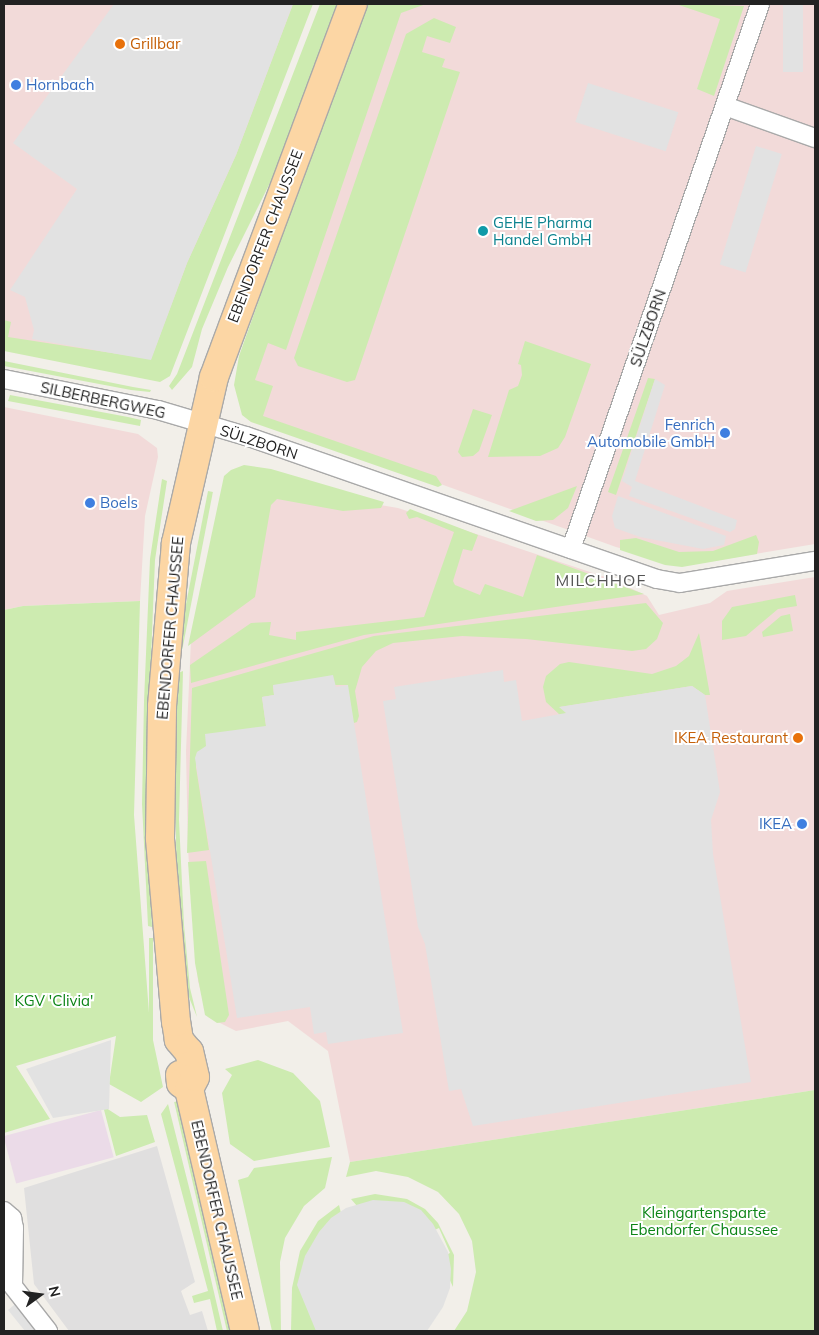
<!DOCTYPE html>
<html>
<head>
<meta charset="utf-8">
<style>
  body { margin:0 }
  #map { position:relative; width:819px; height:1335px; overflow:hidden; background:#f2efe9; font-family:Mulish,sans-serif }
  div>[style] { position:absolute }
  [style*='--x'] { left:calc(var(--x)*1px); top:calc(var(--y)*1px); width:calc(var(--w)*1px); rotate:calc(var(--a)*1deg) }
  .residential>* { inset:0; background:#e0dfdf }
  .commercial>* { inset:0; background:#f2dad9 }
  .industrial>* { inset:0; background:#ebdbe8; transform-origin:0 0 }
  .grass>* { inset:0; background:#cdebb0; transform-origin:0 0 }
  .parking>* { inset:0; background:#e2e2e2; transform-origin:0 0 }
  .roads { filter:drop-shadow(1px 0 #a9a9a9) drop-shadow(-1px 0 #a9a9a9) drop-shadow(0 1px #a9a9a9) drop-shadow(0 -1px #a9a9a9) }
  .minor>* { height:18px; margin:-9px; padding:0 9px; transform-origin:9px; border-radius:9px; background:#fff }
  .primary>* { height:28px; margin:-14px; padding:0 14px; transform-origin:14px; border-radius:14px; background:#fcd6a4 }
  .dots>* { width:14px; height:14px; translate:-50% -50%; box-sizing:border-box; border:2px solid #fff; border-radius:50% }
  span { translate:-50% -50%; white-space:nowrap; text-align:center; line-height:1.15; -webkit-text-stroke:4px #fff; paint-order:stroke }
  .food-label { font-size:15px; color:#c56008 }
  .left { translate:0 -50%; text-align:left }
  .right { translate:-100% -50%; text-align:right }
  .shop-label { font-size:15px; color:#366cbe }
  .culture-label { font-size:15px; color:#0d838f }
  .street-label { font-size:15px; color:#222 }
  .park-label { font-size:15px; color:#0c8416 }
  .neighbourhood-label { font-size:16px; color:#555; letter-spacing:1px }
  .frame { position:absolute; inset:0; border:5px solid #222; pointer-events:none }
  .north { position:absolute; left:15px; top:1270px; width:50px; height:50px; -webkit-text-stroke:4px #fff; paint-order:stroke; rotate:76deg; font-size:14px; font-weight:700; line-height:20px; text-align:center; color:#222 }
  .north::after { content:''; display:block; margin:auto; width:18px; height:22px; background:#222; clip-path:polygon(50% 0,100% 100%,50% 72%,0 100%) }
</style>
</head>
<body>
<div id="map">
  <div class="residential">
    <div style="clip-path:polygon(157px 1146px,195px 1282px,181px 1291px,190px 1315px,202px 1311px,208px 1331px,69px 1331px,34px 1284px,24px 1188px)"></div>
  </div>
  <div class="commercial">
    <div style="clip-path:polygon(4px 4px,311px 4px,168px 376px,4px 348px)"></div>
    <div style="clip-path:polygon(384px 4px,815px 4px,815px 544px,683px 566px,616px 547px,260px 419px,245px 408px)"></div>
    <div style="clip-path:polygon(4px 407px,138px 434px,157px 448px,158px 457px,145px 516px,140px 601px,23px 606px,4px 610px)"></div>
    <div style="clip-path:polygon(225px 479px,398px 508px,614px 580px,647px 596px,659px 615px,710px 603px,727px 591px,815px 577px,815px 1090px,350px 1162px,328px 1051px,288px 1021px,236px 1031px,208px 1017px,198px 981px,188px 850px,186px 751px,191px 640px)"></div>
  </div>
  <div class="industrial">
    <div style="left:101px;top:1110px;width:49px;height:101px;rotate:75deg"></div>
  </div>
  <div class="grass">
    <div style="clip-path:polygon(293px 4px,313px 4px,170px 376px,160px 382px,4px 351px,4px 320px,11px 322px,8px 337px,151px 359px,187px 263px,236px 155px)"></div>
    <div style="clip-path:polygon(320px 4px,342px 4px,295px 133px,228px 267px,202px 329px,192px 367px,172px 390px,169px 386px,177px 374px)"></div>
    <div style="clip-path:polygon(364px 4px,426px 4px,401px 13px,286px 350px,268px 343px,255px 380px,273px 386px,263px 416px,436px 476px,442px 485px,438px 487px,251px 422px,242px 415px,234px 385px,239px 356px)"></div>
    <div style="clip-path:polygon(676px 4px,744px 6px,714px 96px,697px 89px,720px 19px)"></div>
    <div style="clip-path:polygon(434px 18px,456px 27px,450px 43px,427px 36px,422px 52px,445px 59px,442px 67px,460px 72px,355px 380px,347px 382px,298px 366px,294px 358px,406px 34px)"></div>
    <div style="clip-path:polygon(525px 341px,591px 364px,565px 437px,558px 448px,540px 456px,488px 457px,509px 390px,518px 386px,522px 375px,521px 365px,518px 364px)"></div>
    <div style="clip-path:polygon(4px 361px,133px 387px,151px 390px,150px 392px,131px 390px,4px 366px)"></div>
    <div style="clip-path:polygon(648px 378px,655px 379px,616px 495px,608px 492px)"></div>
    <div style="clip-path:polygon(10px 395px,128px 417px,141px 420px,140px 426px,8px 401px)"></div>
    <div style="clip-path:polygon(473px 409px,492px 415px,479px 451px,473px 456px,462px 457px,458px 452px)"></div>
    <div style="clip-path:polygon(244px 465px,271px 469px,384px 502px,381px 508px,343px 511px,277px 499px,271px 505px,255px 597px,188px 646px,224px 476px,231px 470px)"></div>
    <div style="clip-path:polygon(162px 479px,167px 481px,155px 560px,149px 706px,147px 804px,152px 927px,148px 926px,142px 804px,144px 701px,150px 559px)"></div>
    <div style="clip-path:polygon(577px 486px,568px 508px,553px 520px,536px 521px,509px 511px)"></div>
    <div style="left:208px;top:491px;width:5px;height:160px;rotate:11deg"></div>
    <div style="clip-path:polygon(410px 509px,478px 535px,472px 551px,463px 549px,453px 581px,455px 585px,480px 595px,485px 584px,523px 597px,537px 555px,644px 594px,364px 635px,191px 683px,190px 665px,251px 623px,271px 622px,269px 635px,296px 640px,296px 632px,424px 617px,454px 532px,417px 517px,409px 519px,406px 513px)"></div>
    <div style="clip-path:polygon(756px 535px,759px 542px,757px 554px,682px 567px,665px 565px,620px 550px,620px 540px,636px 538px,679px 552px,713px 551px)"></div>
    <div style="clip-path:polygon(795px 595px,797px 606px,778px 609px,746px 636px,722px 640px,722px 621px,732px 607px)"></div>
    <div style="clip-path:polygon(140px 601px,134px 815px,150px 1026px,163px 1087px,141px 1102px,109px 1084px,116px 1036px,16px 1066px,50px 1119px,4px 1133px,4px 610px,23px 606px)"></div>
    <div style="clip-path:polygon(646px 603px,663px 623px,657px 639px,646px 649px,632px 651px,526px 639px,462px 636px,393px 643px,376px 651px,362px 667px,355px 691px,359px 716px,357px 722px,348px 725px,348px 685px,273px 685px,274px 695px,262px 697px,266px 726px,197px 752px,196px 767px,209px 850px,187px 853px,192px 688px,374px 636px)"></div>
    <div style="clip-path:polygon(790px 614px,793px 631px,763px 637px,762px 632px,781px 616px)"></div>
    <div style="clip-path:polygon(699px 633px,710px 695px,705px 695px,692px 686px,560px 707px,568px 714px,560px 715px,546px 702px,543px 687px,546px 676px,560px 664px,569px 662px,652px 674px,676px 666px,689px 656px)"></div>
    <div style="clip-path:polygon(183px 671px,179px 820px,184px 925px,190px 988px,197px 1017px,184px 985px,177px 894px,174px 728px,178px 673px)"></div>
    <div style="clip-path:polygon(206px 861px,229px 1015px,225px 1022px,217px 1023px,205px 1015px,195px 963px,188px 862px)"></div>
    <div style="left:149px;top:938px;width:4px;height:125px"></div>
    <div style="clip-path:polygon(258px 1060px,293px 1073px,320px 1101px,330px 1147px,254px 1161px,230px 1144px,222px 1093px,232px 1075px,225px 1069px)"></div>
    <div style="clip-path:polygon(815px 1090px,815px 1331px,454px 1331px,467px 1311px,476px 1272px,472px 1241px,459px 1214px,438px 1192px,408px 1177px,376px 1171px,346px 1177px,350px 1162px)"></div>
    <div style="left:179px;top:1101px;width:236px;height:5px;rotate:77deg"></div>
    <div style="clip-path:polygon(168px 1104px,197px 1219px,223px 1331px,217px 1331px,210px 1299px,194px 1303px,192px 1296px,208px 1291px,161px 1114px)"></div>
    <div style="clip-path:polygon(103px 1106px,120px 1117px,147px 1115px,155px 1142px,116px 1156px)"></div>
    <div style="clip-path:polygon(332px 1157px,325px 1188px,304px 1206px,285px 1238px,280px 1262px,281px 1331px,272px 1331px,238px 1180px,248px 1177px,254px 1168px)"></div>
    <div style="clip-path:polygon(375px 1194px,407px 1199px,425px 1209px,438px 1223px,454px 1255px,453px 1287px,440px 1258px,450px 1253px,439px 1228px,428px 1233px,357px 1206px,351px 1199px)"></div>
    <div style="clip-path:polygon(339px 1205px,342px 1217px,317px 1331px,291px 1331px,292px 1288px,300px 1251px,318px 1221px)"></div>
  </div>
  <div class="parking">
    <div style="clip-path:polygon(114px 4px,293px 4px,236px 155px,187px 263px,151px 360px,32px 339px,34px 330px,25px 297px,10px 290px,77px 189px,13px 143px)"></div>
    <div style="left:783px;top:4px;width:20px;height:68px"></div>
    <div style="left:588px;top:83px;width:95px;height:41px;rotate:18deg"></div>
    <div style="left:756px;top:146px;width:27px;height:124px;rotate:17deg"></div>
    <div style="clip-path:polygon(655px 379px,665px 385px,635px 481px,737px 520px,735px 529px,730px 532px,629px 496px,632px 487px,622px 481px)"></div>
    <div style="clip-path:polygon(618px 496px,726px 536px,724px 545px,703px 549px,640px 537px,615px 528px,612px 516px)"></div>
    <div style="clip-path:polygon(503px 670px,504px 682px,516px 680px,522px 721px,566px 713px,559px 707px,692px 686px,705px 695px,720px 792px,711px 820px,713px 854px,751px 1082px,473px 1126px,461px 1089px,449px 1091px,425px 944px,418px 927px,383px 701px,396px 699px,394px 687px)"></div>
    <div style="clip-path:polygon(333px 675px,336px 687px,348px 685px,403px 1033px,328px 1044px,326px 1032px,314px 1034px,310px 1007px,237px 1018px,195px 758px,197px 752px,206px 746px,205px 734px,266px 726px,262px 697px,274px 695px,273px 685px)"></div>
    <div style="clip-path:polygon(111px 1040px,109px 1109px,53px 1118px,26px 1069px)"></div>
    <div style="clip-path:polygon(373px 1200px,404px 1202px,421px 1210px,433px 1224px,448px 1252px,451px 1269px,450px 1288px,443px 1307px,427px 1331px,316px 1331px,297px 1285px,305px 1256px,319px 1232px,331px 1218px,346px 1208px)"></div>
    <div style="clip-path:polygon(19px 1301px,43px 1331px,25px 1331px,8px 1310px)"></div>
  </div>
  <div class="roads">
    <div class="minor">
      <div style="--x:725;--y:106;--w:96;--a:19.6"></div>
      <div style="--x:4;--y:379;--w:157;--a:11.4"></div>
      <div style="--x:158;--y:410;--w:92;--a:16.5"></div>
      <div style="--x:246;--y:436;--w:435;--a:19.2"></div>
      <div style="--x:657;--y:579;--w:23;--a:10"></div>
      <div style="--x:680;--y:583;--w:137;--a:-9.3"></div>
      <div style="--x:571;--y:549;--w:577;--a:-70.87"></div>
      <div style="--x:4;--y:1211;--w:11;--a:41"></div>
      <div style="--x:12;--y:1218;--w:10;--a:79"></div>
      <div style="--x:14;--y:1228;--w:58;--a:91"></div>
      <div style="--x:5;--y:1276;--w:70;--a:52"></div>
    </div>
    <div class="primary">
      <div style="--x:180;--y:1075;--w:8;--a:83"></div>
      <div style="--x:181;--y:1083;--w:10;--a:37"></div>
      <div style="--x:189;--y:1089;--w:248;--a:77"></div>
      <div style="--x:189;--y:1089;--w:13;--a:-63"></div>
      <div style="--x:195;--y:1077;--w:26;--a:-103"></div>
      <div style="--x:189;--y:1052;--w:16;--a:-130"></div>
      <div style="--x:179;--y:1040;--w:18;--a:-99"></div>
      <div style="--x:176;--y:1022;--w:185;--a:-95"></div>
      <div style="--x:160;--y:838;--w:132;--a:-89.1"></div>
      <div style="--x:162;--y:706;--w:164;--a:-85.1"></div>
      <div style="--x:176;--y:543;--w:170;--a:-77.1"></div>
      <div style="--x:214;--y:377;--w:398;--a:-69.6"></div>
    </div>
  </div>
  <div class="dots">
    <div style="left:120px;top:44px;background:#e8710a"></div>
    <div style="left:16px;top:85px;background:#3f7fe0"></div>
    <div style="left:483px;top:231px;background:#0f9aa8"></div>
    <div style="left:725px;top:433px;background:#3f7fe0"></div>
    <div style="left:90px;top:503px;background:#3f7fe0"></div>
    <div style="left:798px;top:738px;background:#e8710a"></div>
    <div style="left:802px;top:824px;background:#3f7fe0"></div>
  </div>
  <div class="food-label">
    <span class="left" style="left:130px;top:44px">Grillbar</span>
    <span class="right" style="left:788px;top:738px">IKEA Restaurant</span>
  </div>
  <div class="shop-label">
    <span class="left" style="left:26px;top:85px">Hornbach</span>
    <span class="right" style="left:715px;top:433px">Fenrich<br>Automobile GmbH</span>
    <span class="left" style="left:100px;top:503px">Boels</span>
    <span class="right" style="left:792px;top:824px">IKEA</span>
  </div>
  <div class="culture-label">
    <span class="left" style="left:493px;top:231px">GEHE Pharma<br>Handel GmbH</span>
  </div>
  <div class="street-label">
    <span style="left:265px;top:236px;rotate:-69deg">EBENDORFER CHAUSSEE</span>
    <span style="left:648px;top:328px;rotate:-71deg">SÜLZBORN</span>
    <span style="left:103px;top:400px;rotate:12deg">SILBERBERGWEG</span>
    <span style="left:259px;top:442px;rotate:18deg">SÜLZBORN</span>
    <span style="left:170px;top:628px;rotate:-85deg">EBENDORFER CHAUSSEE</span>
    <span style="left:217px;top:1210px;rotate:77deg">EBENDORFER CHAUSSEE</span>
  </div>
  <div class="park-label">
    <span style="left:54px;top:1001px">KGV 'Clivia'</span>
    <span style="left:704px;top:1221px">Kleingartensparte<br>Ebendorfer Chaussee</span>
  </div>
  <div class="neighbourhood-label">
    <span style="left:601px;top:580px">MILCHHOF</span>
  </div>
  <div class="frame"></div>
  <div class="north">N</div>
</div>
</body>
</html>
